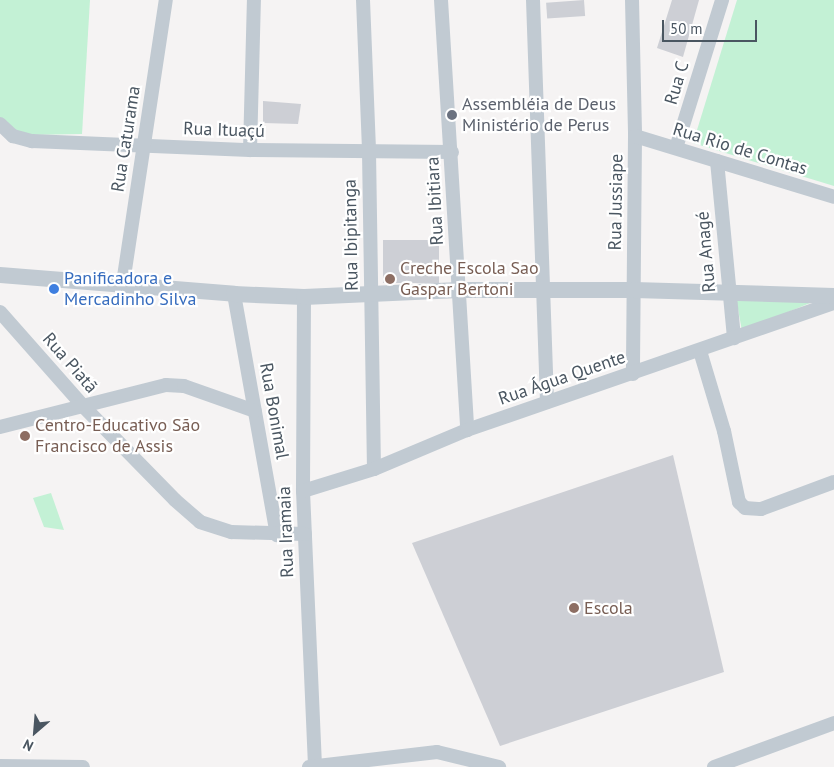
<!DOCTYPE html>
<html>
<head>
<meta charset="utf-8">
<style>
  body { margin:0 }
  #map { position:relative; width:834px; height:767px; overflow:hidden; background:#f5f3f3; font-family:"PT Sans",sans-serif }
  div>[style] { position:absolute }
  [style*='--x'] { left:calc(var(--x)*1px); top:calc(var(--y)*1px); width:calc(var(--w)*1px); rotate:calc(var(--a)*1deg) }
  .green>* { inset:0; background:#c3f1d5 }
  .building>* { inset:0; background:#cdcfd5; transform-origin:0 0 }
  .minor>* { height:14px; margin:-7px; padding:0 7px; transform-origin:7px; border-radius:7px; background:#c1cad2 }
  .tertiary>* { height:16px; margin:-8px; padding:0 8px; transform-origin:8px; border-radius:8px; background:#c1cad2 }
  .dots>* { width:14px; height:14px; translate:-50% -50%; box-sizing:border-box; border:2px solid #fff; border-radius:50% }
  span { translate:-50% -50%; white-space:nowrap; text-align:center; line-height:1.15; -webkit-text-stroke:4.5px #fff; paint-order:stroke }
  .street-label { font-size:18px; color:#4a5661 }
  .worship-label { font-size:18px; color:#5b616d }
  .left { translate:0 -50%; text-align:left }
  .education-label { font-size:18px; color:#785e54 }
  .shop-label { font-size:18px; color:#366cbe }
  .north { position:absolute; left:10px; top:707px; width:50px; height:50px; -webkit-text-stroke:4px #fff; paint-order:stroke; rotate:207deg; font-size:14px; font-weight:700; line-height:20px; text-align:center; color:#4a5661 }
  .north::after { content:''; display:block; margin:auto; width:18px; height:22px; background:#4a5661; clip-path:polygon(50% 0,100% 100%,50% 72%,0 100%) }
  .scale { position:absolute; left:662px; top:20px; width:95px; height:22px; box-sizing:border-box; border:2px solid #4a5661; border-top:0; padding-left:6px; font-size:15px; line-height:18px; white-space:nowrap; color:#4a5661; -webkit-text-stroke:4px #fff; paint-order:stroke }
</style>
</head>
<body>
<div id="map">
  <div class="green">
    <div style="clip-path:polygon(0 0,90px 0,82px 134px,26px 135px,0 127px)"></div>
    <div style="clip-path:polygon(737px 0,834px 0,834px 186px,693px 143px)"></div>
    <div style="clip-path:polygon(736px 298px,815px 301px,742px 331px)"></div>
    <div style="clip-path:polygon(51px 493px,64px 530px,44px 527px,33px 498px)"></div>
  </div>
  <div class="building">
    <div style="left:584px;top:0;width:16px;height:38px;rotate:86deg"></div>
    <div style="clip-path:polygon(672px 0,699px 0,683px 57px,657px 48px)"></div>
    <div style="clip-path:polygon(263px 101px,301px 104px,298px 124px,263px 123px)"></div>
    <div style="left:383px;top:240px;width:56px;height:43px"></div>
    <div style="clip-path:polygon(673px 455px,724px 672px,500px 746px,412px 543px)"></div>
  </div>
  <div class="minor">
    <div style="--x:363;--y:0;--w:152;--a:87.7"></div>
    <div style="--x:369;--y:152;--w:317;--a:89.1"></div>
    <div style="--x:441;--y:0;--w:431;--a:86.5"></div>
    <div style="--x:533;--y:0;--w:402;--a:88"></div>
    <div style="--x:632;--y:0;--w:136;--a:88.7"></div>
    <div style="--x:635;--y:136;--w:238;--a:90.5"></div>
    <div style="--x:0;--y:124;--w:18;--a:43"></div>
    <div style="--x:13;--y:136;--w:20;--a:15"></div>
    <div style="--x:32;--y:141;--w:218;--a:2.4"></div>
    <div style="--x:250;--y:150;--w:202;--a:0.6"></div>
    <div style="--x:635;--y:136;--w:208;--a:17"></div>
    <div style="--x:676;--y:148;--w:155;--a:-72.7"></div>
    <div style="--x:250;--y:150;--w:150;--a:-88.5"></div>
    <div style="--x:717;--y:161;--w:178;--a:84.5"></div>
    <div style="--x:123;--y:283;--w:286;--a:-81.4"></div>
    <div style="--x:234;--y:294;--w:245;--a:79.9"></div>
    <div style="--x:304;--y:297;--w:194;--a:90.3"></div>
    <div style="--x:303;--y:491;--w:276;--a:87.5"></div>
    <div style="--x:0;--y:312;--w:127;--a:48.5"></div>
    <div style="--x:84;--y:407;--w:130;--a:45.6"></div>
    <div style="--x:175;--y:500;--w:33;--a:41"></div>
    <div style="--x:200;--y:522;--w:33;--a:18"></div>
    <div style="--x:231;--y:532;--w:74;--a:1.5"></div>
    <div style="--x:700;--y:351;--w:84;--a:73.3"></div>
    <div style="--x:724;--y:431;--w:73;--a:78.1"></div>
    <div style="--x:739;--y:502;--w:8;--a:45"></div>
    <div style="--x:745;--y:508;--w:16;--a:4"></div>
    <div style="--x:761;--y:509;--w:78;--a:-20.3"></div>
    <div style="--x:0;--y:427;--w:171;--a:-14.2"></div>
    <div style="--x:166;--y:385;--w:18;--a:3"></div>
    <div style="--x:184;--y:386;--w:75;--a:19.4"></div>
    <div style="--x:303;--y:491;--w:74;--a:-17.2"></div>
    <div style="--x:374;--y:469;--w:101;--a:-22.8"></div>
    <div style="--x:467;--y:430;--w:388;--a:-19.1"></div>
    <div style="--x:0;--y:766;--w:83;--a:0.7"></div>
    <div style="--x:309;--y:767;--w:129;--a:-6.7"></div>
    <div style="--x:437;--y:752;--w:64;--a:13.6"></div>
    <div style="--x:714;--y:767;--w:128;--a:-20.1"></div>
  </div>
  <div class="tertiary">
    <div style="--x:0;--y:275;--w:235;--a:4.6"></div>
    <div style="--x:234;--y:294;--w:70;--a:2.5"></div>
    <div style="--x:304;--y:297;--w:155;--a:-2.6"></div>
    <div style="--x:459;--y:290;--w:175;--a:0"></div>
    <div style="--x:634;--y:290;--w:200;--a:1.7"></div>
  </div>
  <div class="dots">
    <div style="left:452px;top:115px;background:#6b7280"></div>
    <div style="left:390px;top:279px;background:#8d6e63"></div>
    <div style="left:54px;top:289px;background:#3f7fe0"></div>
    <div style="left:25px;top:436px;background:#8d6e63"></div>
    <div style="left:574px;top:608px;background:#8d6e63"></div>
  </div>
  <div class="street-label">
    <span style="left:677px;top:83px;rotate:-73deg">Rua C</span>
    <span style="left:224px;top:130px;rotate:2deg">Rua Ituaçú</span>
    <span style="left:126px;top:139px;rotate:-81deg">Rua Caturama</span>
    <span style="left:740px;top:149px;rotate:17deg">Rua Rio de Contas</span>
    <span style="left:435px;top:201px;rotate:-93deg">Rua Ibitiara</span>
    <span style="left:616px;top:202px;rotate:-89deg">Rua Jussiape</span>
    <span style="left:351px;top:235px;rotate:-91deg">Rua Ibipitanga</span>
    <span style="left:706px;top:252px;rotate:-95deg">Rua Anagé</span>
    <span style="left:70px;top:363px;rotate:49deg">Rua Piatã</span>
    <span style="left:562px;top:378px;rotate:-19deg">Rua Água Quente</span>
    <span style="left:274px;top:411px;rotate:80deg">Rua Bonimal</span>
    <span style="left:286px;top:532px;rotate:-92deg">Rua Iramaia</span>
  </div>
  <div class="worship-label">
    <span class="left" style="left:462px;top:115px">Assembléia de Deus<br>Ministério de Perus</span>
  </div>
  <div class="education-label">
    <span class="left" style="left:400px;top:279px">Creche Escola Sao<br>Gaspar Bertoni</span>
    <span class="left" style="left:35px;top:436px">Centro-Educativo São<br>Francisco de Assis</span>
    <span class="left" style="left:584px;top:608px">Escola</span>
  </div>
  <div class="shop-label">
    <span class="left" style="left:64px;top:289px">Panificadora e<br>Mercadinho Silva</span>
  </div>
  <div class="north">N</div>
  <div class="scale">50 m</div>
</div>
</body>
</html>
